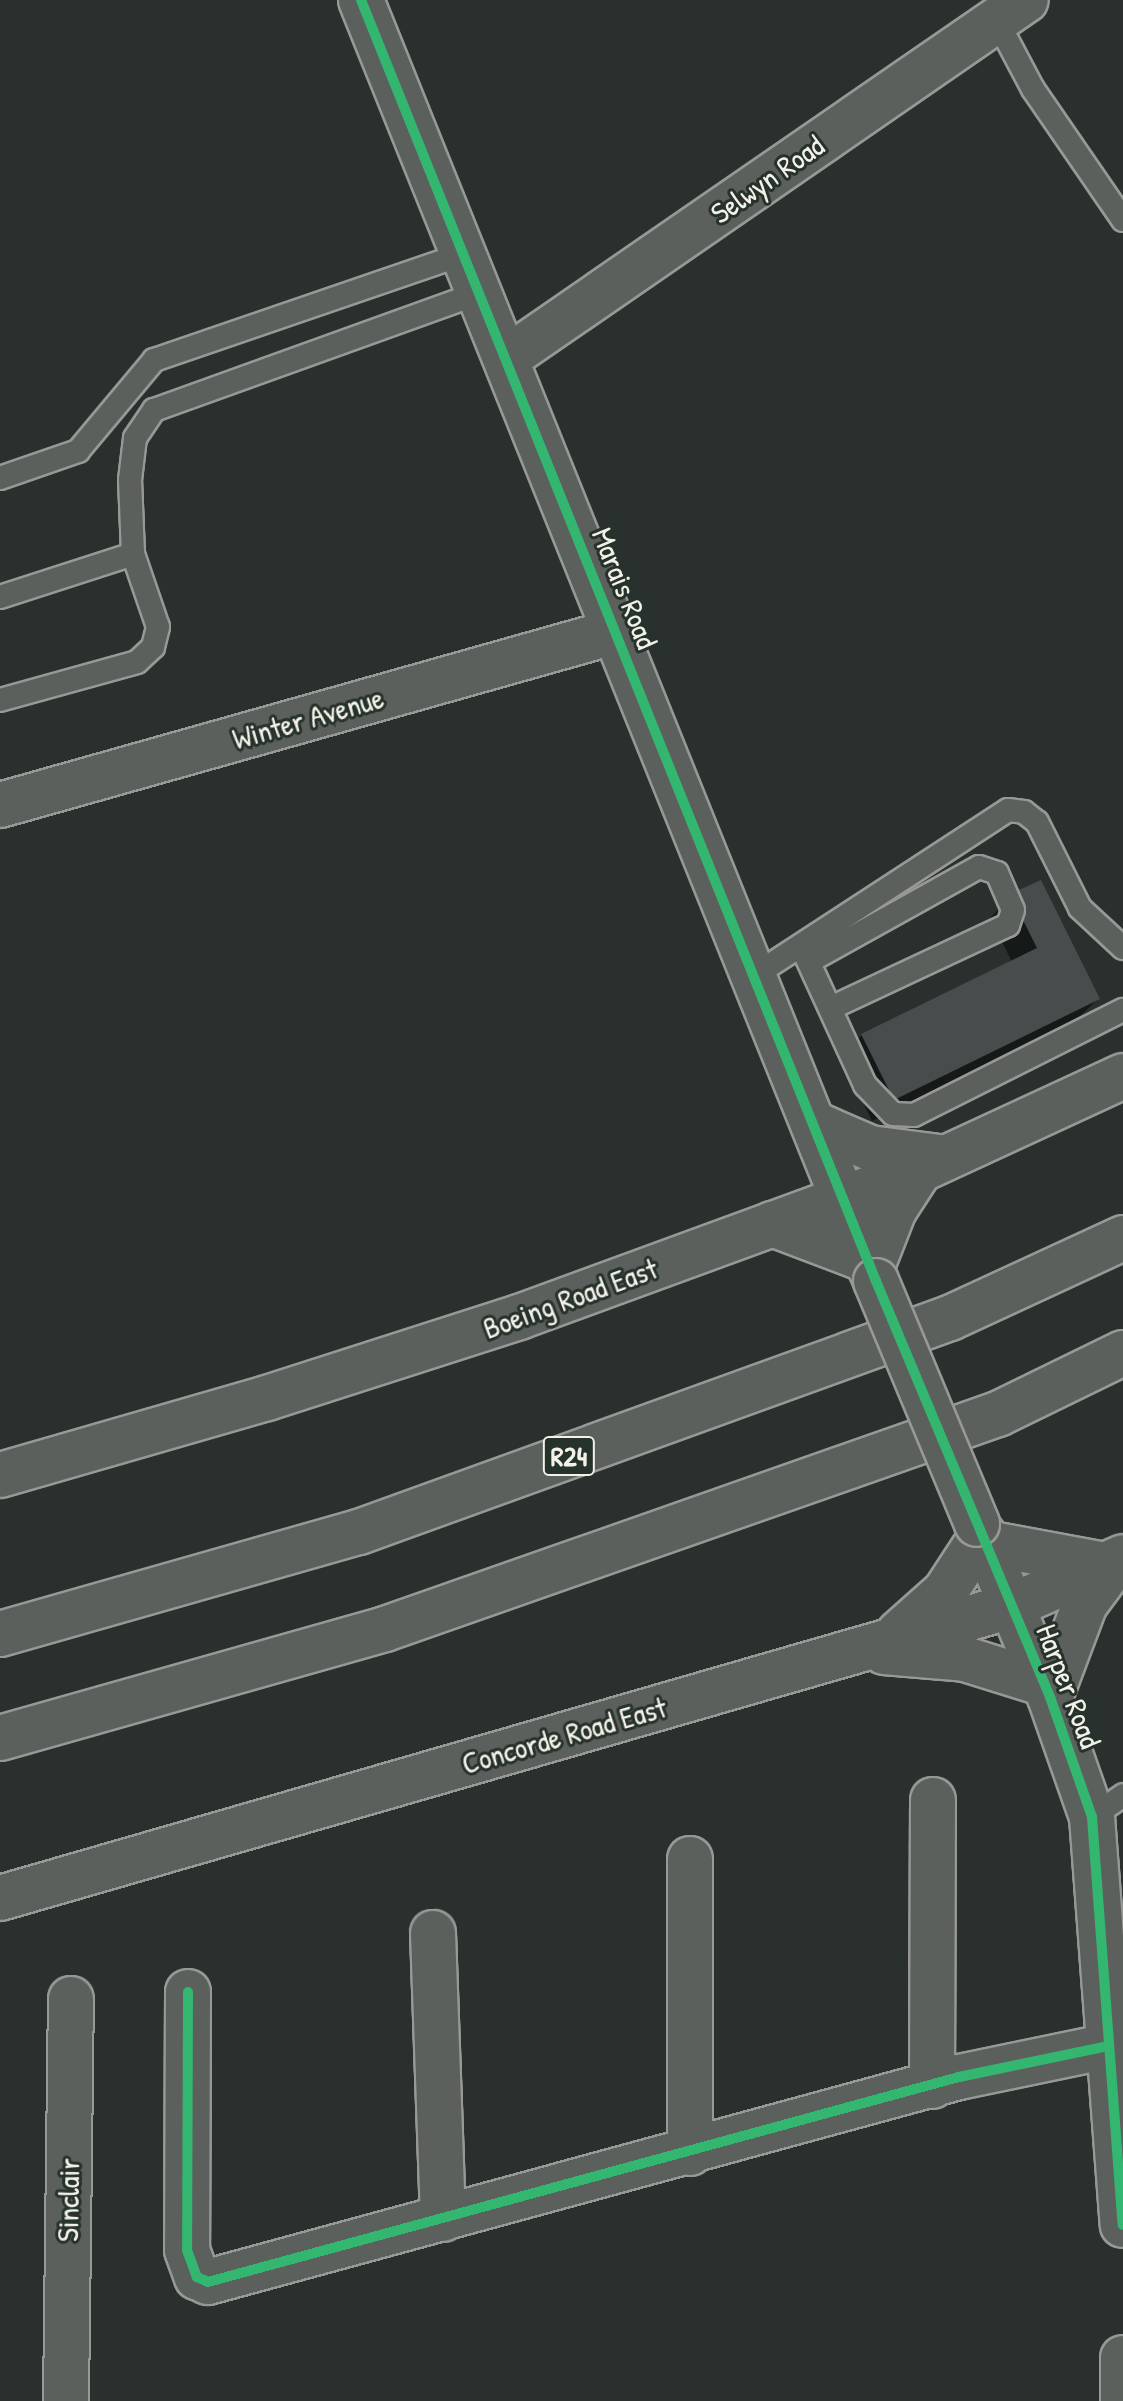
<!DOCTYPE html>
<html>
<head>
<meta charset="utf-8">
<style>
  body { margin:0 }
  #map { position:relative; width:1123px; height:2401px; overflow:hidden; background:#29302d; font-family:"Patrick Hand",sans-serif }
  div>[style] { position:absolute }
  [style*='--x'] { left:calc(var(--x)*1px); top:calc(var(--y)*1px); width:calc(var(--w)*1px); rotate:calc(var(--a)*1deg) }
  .shadow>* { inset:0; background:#0007 }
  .building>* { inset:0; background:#474c4d }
  .roads { filter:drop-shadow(2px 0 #969996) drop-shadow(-2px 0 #969996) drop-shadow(0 2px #969996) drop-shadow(0 -2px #969996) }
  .service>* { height:22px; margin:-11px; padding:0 11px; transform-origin:11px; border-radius:11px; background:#5c605c }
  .minor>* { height:44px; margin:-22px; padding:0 22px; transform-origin:22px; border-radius:22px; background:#5c605c }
  .secondary>* { height:44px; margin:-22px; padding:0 22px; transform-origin:22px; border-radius:22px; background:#5c605c }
  .motorway>* { height:44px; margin:-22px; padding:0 22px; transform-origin:22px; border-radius:22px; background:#5c605c }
  .bridges { filter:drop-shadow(2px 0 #969996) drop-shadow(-2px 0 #969996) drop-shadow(0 2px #969996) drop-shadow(0 -2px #969996) }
  .minor-bridge>* { height:44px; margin:-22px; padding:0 22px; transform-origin:22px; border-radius:22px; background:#5c605c }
  .cycleway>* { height:10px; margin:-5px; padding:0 5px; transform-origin:5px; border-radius:5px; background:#33b770 }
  span { translate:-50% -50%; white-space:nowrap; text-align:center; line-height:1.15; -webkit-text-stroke:6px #26332d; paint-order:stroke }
  .shield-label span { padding:2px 6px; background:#26332d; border:2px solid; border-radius:6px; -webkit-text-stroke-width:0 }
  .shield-label { font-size:28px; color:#f4f1e8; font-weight:700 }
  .street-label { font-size:30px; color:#f4f1e8 }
</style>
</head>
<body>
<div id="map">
  <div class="shadow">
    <div style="clip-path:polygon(1012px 896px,1098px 999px,1076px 1020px,872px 1121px,841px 1057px,862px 1035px,1012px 962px,990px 918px)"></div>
  </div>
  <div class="building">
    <div style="clip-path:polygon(1041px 880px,1100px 999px,894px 1100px,861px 1034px,1037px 948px,1010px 894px)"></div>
  </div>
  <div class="roads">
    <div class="service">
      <div style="--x:997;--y:21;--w:77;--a:62.1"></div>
      <div style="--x:1033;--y:89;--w:159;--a:55.5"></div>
      <div style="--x:0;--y:478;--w:83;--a:-19.1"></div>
      <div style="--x:78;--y:451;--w:119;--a:-50.1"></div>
      <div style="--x:154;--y:360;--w:328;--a:-18.9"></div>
      <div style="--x:0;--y:597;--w:140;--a:-17.9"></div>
      <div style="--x:133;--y:554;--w:74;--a:-92.3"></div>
      <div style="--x:130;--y:480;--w:42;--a:-83.2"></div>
      <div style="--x:135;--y:438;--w:34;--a:-56"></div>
      <div style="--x:154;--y:410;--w:345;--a:-19.8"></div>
      <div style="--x:0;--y:700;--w:142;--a:-15.5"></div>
      <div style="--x:137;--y:662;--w:22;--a:-43"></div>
      <div style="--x:153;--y:647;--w:21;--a:-76"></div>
      <div style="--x:158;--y:627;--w:77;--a:-108.9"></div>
      <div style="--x:803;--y:950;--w:149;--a:65.3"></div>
      <div style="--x:865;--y:1085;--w:40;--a:46"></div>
      <div style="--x:893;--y:1114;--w:21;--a:3"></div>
      <div style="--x:914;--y:1115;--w:234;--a:-26.7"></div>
      <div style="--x:810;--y:961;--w:193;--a:-29.1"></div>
      <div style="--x:979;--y:867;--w:19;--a:18"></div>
      <div style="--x:997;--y:873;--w:40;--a:66.6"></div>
      <div style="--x:1013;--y:910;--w:16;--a:108"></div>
      <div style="--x:1008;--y:925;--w:195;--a:154.9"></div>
      <div style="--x:755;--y:975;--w:302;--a:-33.1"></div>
      <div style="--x:1008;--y:810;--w:16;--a:7"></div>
      <div style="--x:1024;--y:812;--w:16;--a:38"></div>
      <div style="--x:1037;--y:822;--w:96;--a:63.4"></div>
      <div style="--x:1080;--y:908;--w:59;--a:42.9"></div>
      <div style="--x:1092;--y:1817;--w:38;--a:-35"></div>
    </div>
    <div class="minor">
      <div style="--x:361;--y:0;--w:1381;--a:68.1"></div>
      <div style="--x:507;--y:358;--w:630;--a:-34.6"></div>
      <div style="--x:0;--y:805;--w:641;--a:-15.75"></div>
      <div style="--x:977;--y:1524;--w:188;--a:67.1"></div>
      <div style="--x:1050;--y:1697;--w:127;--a:70.7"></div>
      <div style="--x:1092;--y:1817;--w:409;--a:85.7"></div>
      <div style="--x:690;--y:1859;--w:294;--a:90"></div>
      <div style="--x:433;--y:1933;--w:286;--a:88"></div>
      <div style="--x:188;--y:1992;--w:258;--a:90.2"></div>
      <div style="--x:187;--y:2250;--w:29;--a:70"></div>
      <div style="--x:197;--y:2277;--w:12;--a:24"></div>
      <div style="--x:208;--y:2282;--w:778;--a:-15.27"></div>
      <div style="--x:959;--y:2077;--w:153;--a:-11.7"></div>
      <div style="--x:932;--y:2086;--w:286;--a:-89.8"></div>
      <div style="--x:66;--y:2401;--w:402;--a:-89.3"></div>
      <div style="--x:1123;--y:2401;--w:43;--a:-90"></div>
    </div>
    <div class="secondary">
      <div style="--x:815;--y:1124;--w:60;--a:23.6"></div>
      <div style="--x:870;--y:1148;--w:70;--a:7.4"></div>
      <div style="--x:772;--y:1224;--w:102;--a:20.8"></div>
      <div style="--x:871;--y:1269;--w:63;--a:-68.7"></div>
      <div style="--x:894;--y:1210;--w:48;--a:-57"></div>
      <div style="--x:0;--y:1475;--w:278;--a:-16.1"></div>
      <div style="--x:267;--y:1398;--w:265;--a:-17.8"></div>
      <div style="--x:519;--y:1317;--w:427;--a:-20.1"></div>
      <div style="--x:920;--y:1170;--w:224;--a:-24.8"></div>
      <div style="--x:986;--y:1543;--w:122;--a:10.4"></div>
      <div style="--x:899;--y:1633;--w:62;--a:-41.7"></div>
      <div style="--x:945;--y:1592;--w:69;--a:-56.8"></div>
      <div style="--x:884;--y:1652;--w:81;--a:4.9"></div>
      <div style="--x:965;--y:1659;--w:84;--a:17.4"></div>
      <div style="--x:1050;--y:1697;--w:99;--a:-69.4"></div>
      <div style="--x:1085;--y:1604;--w:54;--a:-53.3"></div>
      <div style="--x:0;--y:1898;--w:1052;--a:-16.11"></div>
      <div style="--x:1011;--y:1606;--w:122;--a:-23.6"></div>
    </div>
    <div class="motorway">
      <div style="--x:0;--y:1634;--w:373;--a:-15.9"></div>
      <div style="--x:359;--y:1532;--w:629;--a:-19.91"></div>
      <div style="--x:950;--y:1318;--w:191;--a:-24.8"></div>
      <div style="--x:0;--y:1738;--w:400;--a:-15.8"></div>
      <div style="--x:385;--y:1629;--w:650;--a:-19.33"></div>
      <div style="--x:998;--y:1414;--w:139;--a:-26"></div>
    </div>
  </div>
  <div class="bridges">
    <div class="minor-bridge">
      <div style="--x:876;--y:1281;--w:263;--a:67.4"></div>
    </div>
  </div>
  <div class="cycleway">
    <div style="--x:361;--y:0;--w:1381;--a:68.1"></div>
    <div style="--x:876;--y:1281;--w:451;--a:67.3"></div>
    <div style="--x:1050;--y:1697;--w:127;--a:70.7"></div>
    <div style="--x:1092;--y:1817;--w:409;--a:85.7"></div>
    <div style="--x:188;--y:1992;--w:258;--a:90.2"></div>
    <div style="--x:187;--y:2250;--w:29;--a:70"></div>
    <div style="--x:197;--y:2277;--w:12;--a:24"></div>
    <div style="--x:208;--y:2282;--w:778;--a:-15.27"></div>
    <div style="--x:959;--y:2077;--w:153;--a:-11.7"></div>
  </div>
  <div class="shield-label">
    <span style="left:569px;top:1456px">R24</span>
  </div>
  <div class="street-label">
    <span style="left:767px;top:179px;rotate:-35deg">Selwyn Road</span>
    <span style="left:625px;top:588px;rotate:68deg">Marais Road</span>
    <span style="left:308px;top:718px;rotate:-16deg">Winter Avenue</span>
    <span style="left:570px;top:1298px;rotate:-20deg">Boeing Road East</span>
    <span style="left:1069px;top:1686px;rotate:69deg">Harper Road</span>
    <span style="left:564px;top:1735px;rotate:-16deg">Concorde Road East</span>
    <span style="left:68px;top:2200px;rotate:-89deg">Sinclair</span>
  </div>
</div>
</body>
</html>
